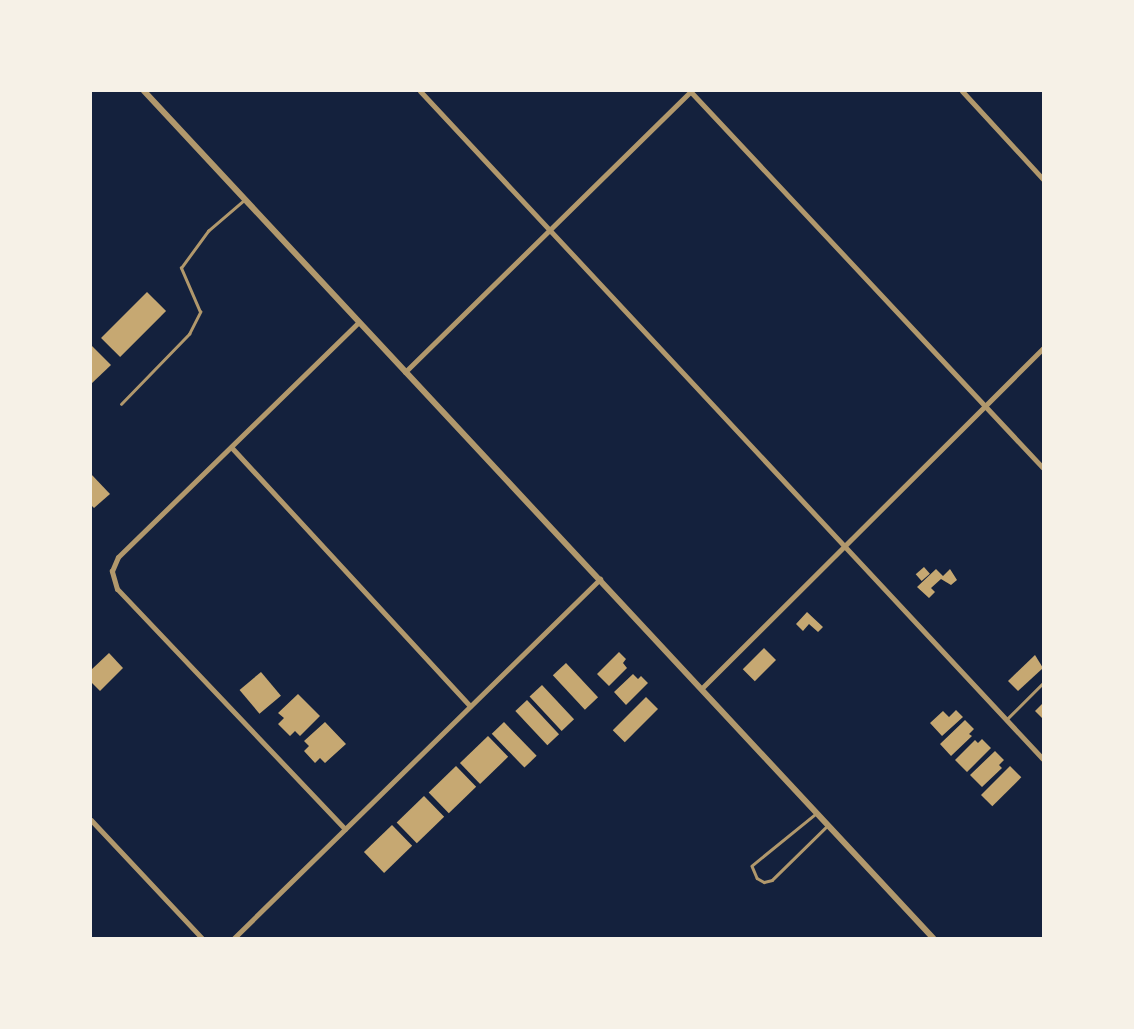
<!DOCTYPE html>
<html>
<head>
<meta charset="utf-8">
<style>
  body { margin:0 }
  #map { position:relative; width:1134px; height:1029px; overflow:hidden; background:#14213d; font-family:"Roboto Condensed",sans-serif }
  div>[style] { position:absolute }
  [style*='--x'] { left:calc(var(--x)*1px); top:calc(var(--y)*1px); width:calc(var(--w)*1px); rotate:calc(var(--a)*1deg) }
  .building>* { inset:0; background:#c6a872; transform-origin:0 0 }
  .service>* { height:2.5px; margin:-1.25px; padding:0 1.25px; transform-origin:1.25px; border-radius:1.25px; background:#b1986c }
  .minor>* { height:5px; margin:-2.5px; padding:0 2.5px; transform-origin:2.5px; border-radius:2.5px; background:#b1986c }
  .tertiary>* { height:6px; margin:-3px; padding:0 3px; transform-origin:3px; border-radius:3px; background:#b1986c }
  span { translate:-50% -50%; white-space:nowrap; text-align:center; line-height:1.15; -webkit-text-stroke:4px #f6f1e7; paint-order:stroke }
  .frame { position:absolute; inset:0; border:92px solid #f6f1e7; pointer-events:none }
</style>
</head>
<body>
<div id="map">
  <div class="building">
    <div style="left:147px;top:292px;width:27px;height:65px;rotate:45deg"></div>
    <div style="clip-path:polygon(91px 345px,111px 365px,91px 384px)"></div>
    <div style="clip-path:polygon(91px 474px,110px 494px,94px 508px,91px 505px)"></div>
    <div style="left:924px;top:567px;width:9px;height:11px;rotate:49deg"></div>
    <div style="clip-path:polygon(936px 569px,943px 576px,950px 569px,957px 580px,951px 585px,941px 579px,931px 588px,935px 592px,929px 598px,917px 587px)"></div>
    <div style="clip-path:polygon(807px 612px,823px 627px,818px 632px,809px 624px,803px 631px,796px 624px)"></div>
    <div style="left:764px;top:648px;width:17px;height:30px;rotate:45deg"></div>
    <div style="clip-path:polygon(619px 652px,626px 659px,623px 663px,627px 668px,609px 686px,597px 674px)"></div>
    <div style="clip-path:polygon(109px 653px,123px 668px,100px 691px,91px 682px,91px 670px)"></div>
    <div style="clip-path:polygon(1035px 655px,1043px 668px,1018px 691px,1008px 681px)"></div>
    <div style="left:566px;top:663px;width:47px;height:18px;rotate:47deg"></div>
    <div style="left:261px;top:672px;width:31px;height:28px;rotate:50deg"></div>
    <div style="clip-path:polygon(633px 674px,638px 679px,641px 676px,648px 683px,626px 705px,614px 692px)"></div>
    <div style="left:542px;top:685px;width:47px;height:17px;rotate:47deg"></div>
    <div style="clip-path:polygon(298px 694px,320px 716px,300px 736px,295px 731px,290px 736px,278px 724px,284px 718px,278px 713px)"></div>
    <div style="left:646px;top:697px;width:17px;height:47px;rotate:45deg"></div>
    <div style="left:527px;top:700px;width:47px;height:16px;rotate:47deg"></div>
    <div style="clip-path:polygon(1043px 703px,1043px 719px,1035px 711px)"></div>
    <div style="clip-path:polygon(956px 710px,963px 717px,942px 736px,930px 723px,943px 711px,949px 717px)"></div>
    <div style="clip-path:polygon(965px 720px,974px 729px,969px 734px,972px 736px,951px 756px,940px 744px)"></div>
    <div style="clip-path:polygon(325px 722px,346px 744px,325px 763px,320px 758px,315px 763px,304px 751px,309px 746px,304px 741px)"></div>
    <div style="left:504px;top:722px;width:47px;height:17px;rotate:46deg"></div>
    <div style="left:488px;top:736px;width:29px;height:39px;rotate:46deg"></div>
    <div style="clip-path:polygon(982px 739px,991px 748px,967px 772px,955px 760px,975px 740px,978px 743px)"></div>
    <div style="clip-path:polygon(995px 751px,1004px 760px,999px 765px,1002px 768px,982px 787px,970px 775px)"></div>
    <div style="left:456px;top:766px;width:29px;height:38px;rotate:46deg"></div>
    <div style="left:1010px;top:766px;width:16px;height:41px;rotate:45deg"></div>
    <div style="left:424px;top:796px;width:29px;height:38px;rotate:46deg"></div>
    <div style="left:392px;top:825px;width:29px;height:39px;rotate:46deg"></div>
  </div>
  <div class="service">
    <div style="--x:121;--y:404;--w:98;--a:-45.8"></div>
    <div style="--x:189;--y:334;--w:25;--a:-63"></div>
    <div style="--x:200;--y:312;--w:48;--a:-113.4"></div>
    <div style="--x:181;--y:268;--w:46;--a:-53.9"></div>
    <div style="--x:208;--y:231;--w:48;--a:-40.7"></div>
    <div style="--x:1007;--y:719;--w:51;--a:-45"></div>
    <div style="--x:816;--y:814;--w:82;--a:140.9"></div>
    <div style="--x:752;--y:866;--w:13;--a:67"></div>
    <div style="--x:757;--y:878;--w:8;--a:30"></div>
    <div style="--x:764;--y:882;--w:8;--a:-14"></div>
    <div style="--x:772;--y:880;--w:77;--a:-44.5"></div>
  </div>
  <div class="minor">
    <div style="--x:420;--y:91;--w:913;--a:47"></div>
    <div style="--x:690;--y:91;--w:516;--a:46.88"></div>
    <div style="--x:962;--y:91;--w:120;--a:47.4"></div>
    <div style="--x:405;--y:372;--w:401;--a:-44.5"></div>
    <div style="--x:232;--y:448;--w:351;--a:47.3"></div>
    <div style="--x:702;--y:688;--w:482;--a:-44.9"></div>
    <div style="--x:91;--y:820;--w:162;--a:46.8"></div>
    <div style="--x:345;--y:829;--w:331;--a:-133.5"></div>
    <div style="--x:117;--y:589;--w:19;--a:-106"></div>
    <div style="--x:112;--y:571;--w:15;--a:-67"></div>
    <div style="--x:118;--y:557;--w:335;--a:-44.3"></div>
    <div style="--x:234;--y:938;--w:513;--a:-44.45"></div>
  </div>
  <div class="tertiary">
    <div style="--x:144;--y:91;--w:1158;--a:47.03"></div>
  </div>
  <div class="frame"></div>
</div>
</body>
</html>
